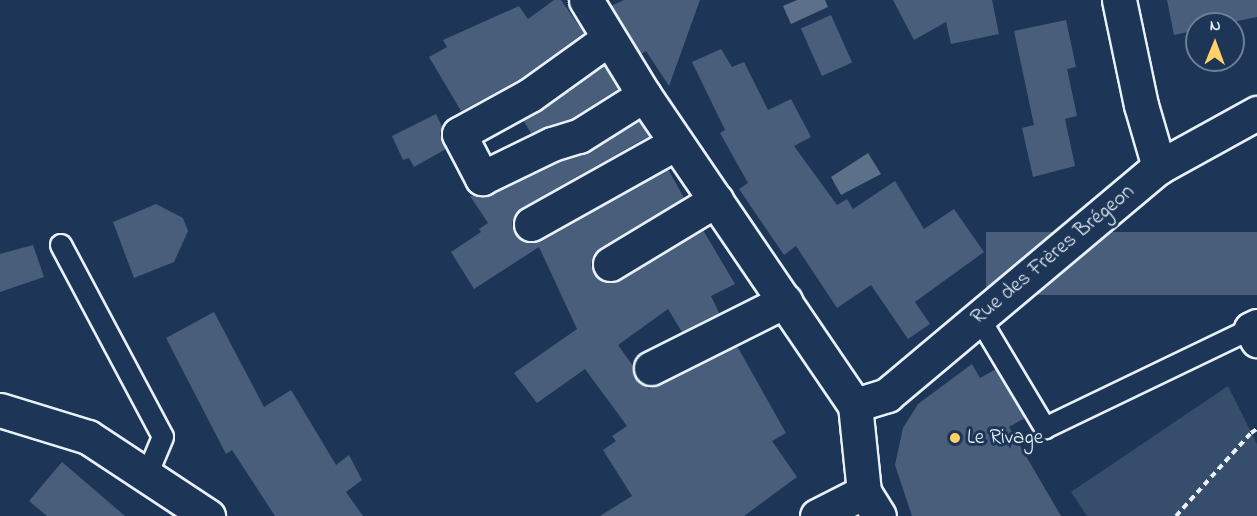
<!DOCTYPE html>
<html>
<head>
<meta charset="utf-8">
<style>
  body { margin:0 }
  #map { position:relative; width:1257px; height:516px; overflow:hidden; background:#1d3557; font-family:"Indie Flower",sans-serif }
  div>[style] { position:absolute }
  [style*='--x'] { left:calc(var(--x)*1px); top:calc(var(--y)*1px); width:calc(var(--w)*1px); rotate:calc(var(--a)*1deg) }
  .green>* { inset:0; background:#374d6c }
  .water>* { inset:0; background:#5d7089 }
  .building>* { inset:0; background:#495e7a; transform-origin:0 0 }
  .path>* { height:4px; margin-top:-2px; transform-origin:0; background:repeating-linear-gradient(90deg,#e8f1f8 0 6px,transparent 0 10.5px) }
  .roads { filter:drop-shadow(2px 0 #e8f1f8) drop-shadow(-2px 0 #e8f1f8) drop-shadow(0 2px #e8f1f8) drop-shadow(0 -2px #e8f1f8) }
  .service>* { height:20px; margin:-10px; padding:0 10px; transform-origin:10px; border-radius:10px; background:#1d3557 }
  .minor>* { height:33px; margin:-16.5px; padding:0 16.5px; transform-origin:16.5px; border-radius:16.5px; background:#1d3557 }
  .dots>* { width:16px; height:16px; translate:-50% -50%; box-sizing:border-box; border:3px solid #1d3557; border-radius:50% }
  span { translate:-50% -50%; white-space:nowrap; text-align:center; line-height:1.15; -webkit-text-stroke:6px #1d3557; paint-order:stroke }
  .street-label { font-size:21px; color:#e8f1f8 }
  .poi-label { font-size:21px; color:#e8f1f8 }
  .left { translate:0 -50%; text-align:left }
  .north { position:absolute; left:1185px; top:12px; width:60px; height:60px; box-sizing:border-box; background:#1d3557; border:2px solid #6e8097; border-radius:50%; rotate:1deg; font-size:16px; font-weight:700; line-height:24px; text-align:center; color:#e8f1f8 }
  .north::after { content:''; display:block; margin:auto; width:21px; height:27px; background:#ffd166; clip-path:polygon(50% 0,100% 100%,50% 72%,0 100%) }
</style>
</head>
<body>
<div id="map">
  <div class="green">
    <div style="clip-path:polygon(1228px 386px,1257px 444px,1257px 516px,1087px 516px,1071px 492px)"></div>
  </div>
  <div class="water">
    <div style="clip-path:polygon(797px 0,825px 0,828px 7px,791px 24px,783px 6px)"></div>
    <div style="clip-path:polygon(868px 153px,881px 174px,841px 195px,831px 177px)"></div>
  </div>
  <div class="building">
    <div style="clip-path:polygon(554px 0,561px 0,584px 33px,520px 79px,461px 111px,429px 57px,447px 47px,443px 40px,519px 6px,528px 19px)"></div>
    <div style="clip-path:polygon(624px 0,700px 0,669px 86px,646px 51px,641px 54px,611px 6px)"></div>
    <div style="clip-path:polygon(893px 0,992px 0,999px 34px,951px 44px,946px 22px,914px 40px)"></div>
    <div style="clip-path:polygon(1167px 0,1257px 0,1257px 17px,1223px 24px,1197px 24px,1197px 30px,1174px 35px)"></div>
    <div style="left:831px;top:15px;width:52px;height:33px;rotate:66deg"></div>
    <div style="clip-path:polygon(1066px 20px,1076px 67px,1067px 69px,1077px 116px,1065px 119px,1075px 166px,1033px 177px,1022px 128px,1034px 125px,1014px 31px)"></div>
    <div style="clip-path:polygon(721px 49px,732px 67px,744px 62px,768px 110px,791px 99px,811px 137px,794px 146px,837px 205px,847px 199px,853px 209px,895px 181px,924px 229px,954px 209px,984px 252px,915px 302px,930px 324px,908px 339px,871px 285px,837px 308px,796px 246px,784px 255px,739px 189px,748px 183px,720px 133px,725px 130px,692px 62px)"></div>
    <div style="clip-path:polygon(604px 65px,618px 89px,571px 119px,531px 133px,523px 120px)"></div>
    <div style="clip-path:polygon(436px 114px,442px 127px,440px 134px,446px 149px,414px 167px,409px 158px,403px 160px,392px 136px)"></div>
    <div style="clip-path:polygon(639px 121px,649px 136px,522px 208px,515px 215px,512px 223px,514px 233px,522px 240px,531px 243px,540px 240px,668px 169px,684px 198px,600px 248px,593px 255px,591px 265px,594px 274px,601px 281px,611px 283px,619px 280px,703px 230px,735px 284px,711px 296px,719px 313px,682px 332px,668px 309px,618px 345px,633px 366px,635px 377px,649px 389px,737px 346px,786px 433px,772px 441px,797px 477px,744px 516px,600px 516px,632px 496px,603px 450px,616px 441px,612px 436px,627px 426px,585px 369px,537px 403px,514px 373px,577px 329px,539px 247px,474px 289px,451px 252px,481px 232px,479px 229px,488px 223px,470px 196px,490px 195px,559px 162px,585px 154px)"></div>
    <div style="clip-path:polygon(156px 204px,183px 218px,188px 231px,174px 262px,134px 278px,113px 222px)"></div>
    <div style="left:1257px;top:232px;width:63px;height:271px;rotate:90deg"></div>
    <div style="clip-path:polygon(33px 245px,44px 277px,0 292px,0 254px)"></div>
    <div style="clip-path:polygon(214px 312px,264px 407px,291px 390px,336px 465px,349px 455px,362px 480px,346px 492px,363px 516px,275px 516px,232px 450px,226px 454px,166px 338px)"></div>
    <div style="clip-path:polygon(972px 364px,980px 378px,996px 369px,1025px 418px,1009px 427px,1061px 516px,912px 516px,895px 465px,903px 428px,918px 404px)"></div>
    <div style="clip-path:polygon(62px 462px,125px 516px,47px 516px,29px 501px)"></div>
  </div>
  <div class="path">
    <div style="--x:1176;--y:516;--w:112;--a:-47.9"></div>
    <div style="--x:1251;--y:433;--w:7;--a:-34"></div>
  </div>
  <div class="roads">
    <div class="service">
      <div style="--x:61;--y:245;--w:217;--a:62"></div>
      <div style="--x:163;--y:437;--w:41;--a:112.8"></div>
      <div style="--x:978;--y:316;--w:131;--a:59.1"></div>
      <div style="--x:1045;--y:428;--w:229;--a:-25.7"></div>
    </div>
    <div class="minor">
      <div style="--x:586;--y:0;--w:111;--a:58.6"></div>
      <div style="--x:644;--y:95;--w:375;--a:55.8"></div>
      <div style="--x:855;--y:405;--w:87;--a:84.1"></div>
      <div style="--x:864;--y:492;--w:28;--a:58"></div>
      <div style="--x:1119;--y:0;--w:107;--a:78.2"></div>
      <div style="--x:1141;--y:105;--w:65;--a:73.8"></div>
      <div style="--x:608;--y:39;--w:96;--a:144.3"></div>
      <div style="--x:530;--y:95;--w:81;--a:151.2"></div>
      <div style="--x:459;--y:134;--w:50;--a:62.4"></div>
      <div style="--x:482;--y:178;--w:78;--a:-25.9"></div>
      <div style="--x:552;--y:144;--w:28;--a:-17"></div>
      <div style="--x:579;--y:136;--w:77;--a:-32.2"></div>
      <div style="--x:531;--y:224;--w:166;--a:-29.2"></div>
      <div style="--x:610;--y:264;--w:124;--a:-31.1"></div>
      <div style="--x:1257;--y:326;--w:7;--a:153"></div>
      <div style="--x:1251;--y:329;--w:13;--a:61"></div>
      <div style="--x:651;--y:368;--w:150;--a:-26.6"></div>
      <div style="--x:855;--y:405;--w:34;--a:-17"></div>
      <div style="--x:887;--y:395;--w:355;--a:-40"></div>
      <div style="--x:1159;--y:167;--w:112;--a:-28.9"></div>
      <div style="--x:0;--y:410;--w:92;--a:17.1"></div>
      <div style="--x:88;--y:437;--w:144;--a:33.4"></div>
      <div style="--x:817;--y:516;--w:53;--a:-27.1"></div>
    </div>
  </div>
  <div class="dots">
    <div style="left:955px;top:438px;background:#ffd166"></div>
  </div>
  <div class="street-label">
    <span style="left:1053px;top:255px;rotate:-40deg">Rue des Frères Brégeon</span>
  </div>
  <div class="poi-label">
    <span class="left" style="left:967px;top:438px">Le Rivage</span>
  </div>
  <div class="north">N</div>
</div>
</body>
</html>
